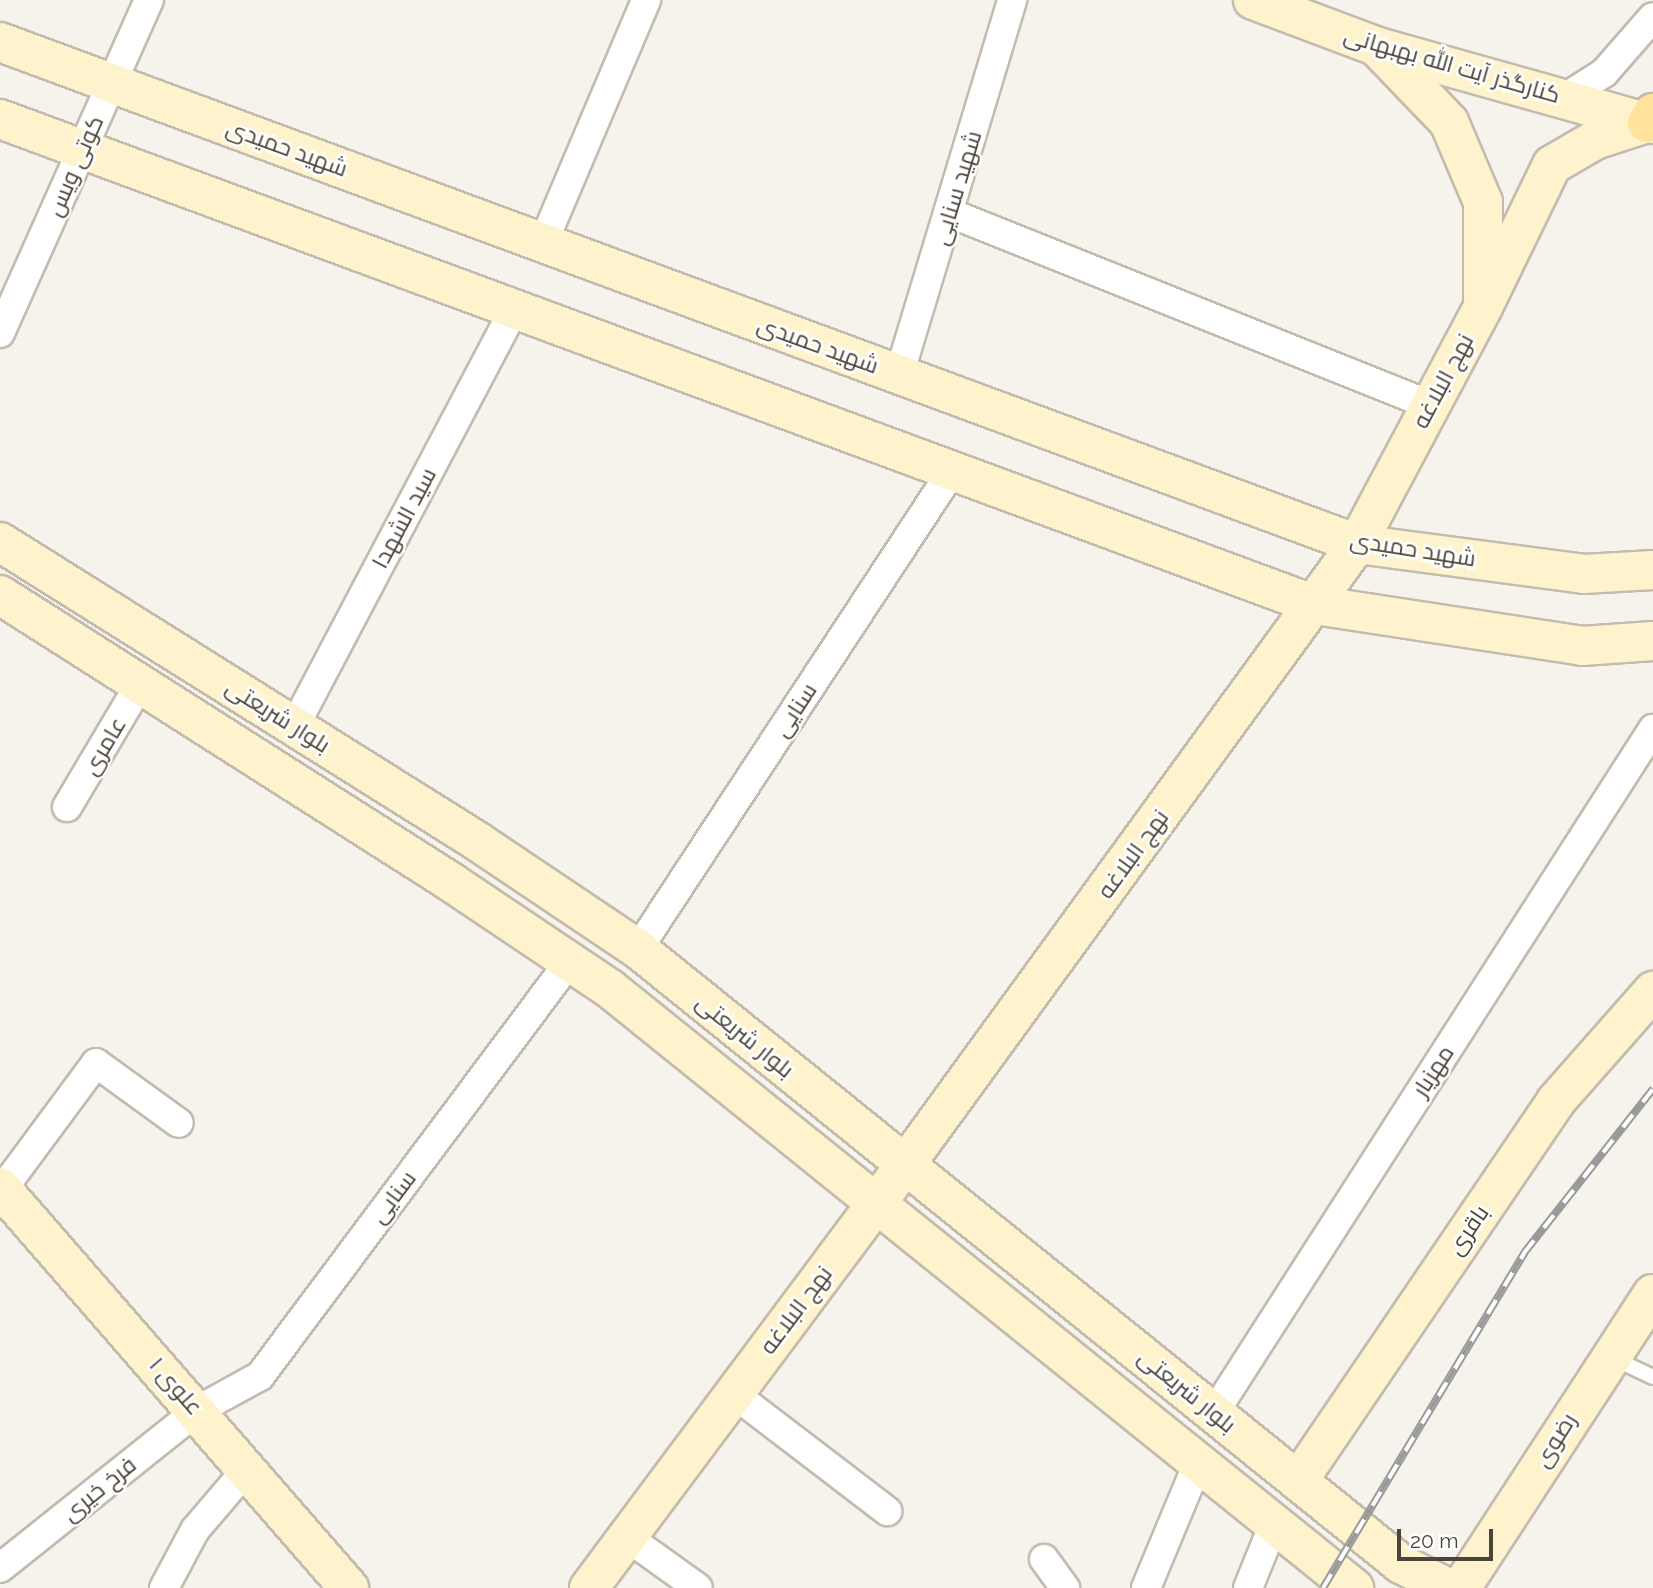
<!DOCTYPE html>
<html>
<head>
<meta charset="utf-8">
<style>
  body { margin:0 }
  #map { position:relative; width:1653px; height:1588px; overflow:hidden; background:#f6f3ec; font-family:Raleway,Cairo,sans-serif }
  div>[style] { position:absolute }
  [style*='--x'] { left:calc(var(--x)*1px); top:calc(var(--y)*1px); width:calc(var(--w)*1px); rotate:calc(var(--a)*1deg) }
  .roads { filter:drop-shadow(2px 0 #c2bbae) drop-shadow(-2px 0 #c2bbae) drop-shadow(0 2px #c2bbae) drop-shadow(0 -2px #c2bbae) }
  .lane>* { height:14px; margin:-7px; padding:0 7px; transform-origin:7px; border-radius:7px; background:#fff }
  .street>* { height:28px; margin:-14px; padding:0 14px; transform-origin:14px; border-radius:14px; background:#fff }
  .secondary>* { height:38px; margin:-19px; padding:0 19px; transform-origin:19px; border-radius:19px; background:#fff3cd }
  .primary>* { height:38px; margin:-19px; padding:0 19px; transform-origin:19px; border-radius:19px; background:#ffe39c }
  .rail>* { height:8px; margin-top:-4px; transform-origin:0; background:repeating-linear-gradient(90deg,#fff 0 16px,#9a9a9a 0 32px); box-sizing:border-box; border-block:2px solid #9a9a9a }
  span { translate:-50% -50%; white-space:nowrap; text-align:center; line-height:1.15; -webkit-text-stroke:5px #fff; paint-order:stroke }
  .street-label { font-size:23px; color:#4b4439 }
  .scale { position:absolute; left:1397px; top:1529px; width:96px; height:32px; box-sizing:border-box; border:4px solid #4b4439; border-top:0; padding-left:9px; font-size:21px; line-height:24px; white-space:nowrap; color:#4b4439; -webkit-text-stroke:5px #fff; paint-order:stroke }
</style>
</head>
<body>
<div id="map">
  <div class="roads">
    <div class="lane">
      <div style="--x:1613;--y:1358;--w:44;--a:25.4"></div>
    </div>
    <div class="street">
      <div style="--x:1566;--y:97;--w:45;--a:-32.3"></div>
      <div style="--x:1604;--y:73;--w:74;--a:-48.8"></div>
      <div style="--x:950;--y:213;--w:517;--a:21.8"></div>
      <div style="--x:543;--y:243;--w:264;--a:-67"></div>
      <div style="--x:0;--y:333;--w:365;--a:-65.9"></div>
      <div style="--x:899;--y:375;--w:392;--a:-73.2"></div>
      <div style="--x:294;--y:727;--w:472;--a:-62.2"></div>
      <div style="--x:67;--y:807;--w:143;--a:-59.3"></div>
      <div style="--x:638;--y:949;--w:572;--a:-56.7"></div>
      <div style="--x:2;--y:1190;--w:158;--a:-53.5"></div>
      <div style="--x:96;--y:1063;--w:102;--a:35.9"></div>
      <div style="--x:734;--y:1394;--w:193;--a:37.4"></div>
      <div style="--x:1214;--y:1413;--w:813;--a:-57.31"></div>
      <div style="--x:627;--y:1537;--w:87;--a:35.7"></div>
      <div style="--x:1044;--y:1559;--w:36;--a:54"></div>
      <div style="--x:0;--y:1568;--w:253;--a:-38.6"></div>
      <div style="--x:198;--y:1410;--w:71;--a:-28.7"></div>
      <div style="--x:260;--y:1376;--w:518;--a:-53.24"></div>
      <div style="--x:164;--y:1588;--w:66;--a:-61.9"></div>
      <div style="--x:195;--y:1530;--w:80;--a:-49.6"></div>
      <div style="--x:1146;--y:1588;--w:135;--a:-67.4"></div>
      <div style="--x:1248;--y:1588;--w:69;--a:-67.9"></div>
    </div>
    <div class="secondary">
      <div style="--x:1253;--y:0;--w:134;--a:20.6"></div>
      <div style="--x:1378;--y:47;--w:285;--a:15.7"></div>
      <div style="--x:0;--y:42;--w:1447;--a:20.3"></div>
      <div style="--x:1357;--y:544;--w:229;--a:7.5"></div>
      <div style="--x:1584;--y:574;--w:69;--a:-3.3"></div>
      <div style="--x:1378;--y:48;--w:103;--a:46.2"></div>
      <div style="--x:1449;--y:122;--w:87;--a:67"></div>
      <div style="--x:1483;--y:202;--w:96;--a:90"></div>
      <div style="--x:0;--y:119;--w:1402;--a:20.28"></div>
      <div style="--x:1315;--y:605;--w:270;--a:8.7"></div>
      <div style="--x:1582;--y:646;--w:71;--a:-4"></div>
      <div style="--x:0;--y:542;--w:563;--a:32.08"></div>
      <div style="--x:477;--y:841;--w:194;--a:33.9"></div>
      <div style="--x:638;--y:949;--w:980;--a:38.87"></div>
      <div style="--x:1401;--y:1564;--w:53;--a:27.1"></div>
      <div style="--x:0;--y:595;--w:535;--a:32.47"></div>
      <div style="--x:451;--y:882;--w:190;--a:33.9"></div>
      <div style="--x:609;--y:988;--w:957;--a:38.85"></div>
      <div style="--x:0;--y:1187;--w:532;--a:48.97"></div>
      <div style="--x:1298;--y:1481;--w:459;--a:-55.8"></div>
      <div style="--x:1556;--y:1101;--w:147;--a:-48.6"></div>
      <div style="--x:589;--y:1588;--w:528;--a:-53.24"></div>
      <div style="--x:905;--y:1165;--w:768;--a:-53.95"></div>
      <div style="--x:1357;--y:544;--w:268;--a:-62"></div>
      <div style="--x:1483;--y:307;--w:158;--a:-64.1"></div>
      <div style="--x:1552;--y:165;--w:50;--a:-30.2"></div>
      <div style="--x:1595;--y:140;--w:55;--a:-18.1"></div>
      <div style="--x:1461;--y:1588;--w:351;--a:-56.9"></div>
    </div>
    <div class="primary">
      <div style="--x:1647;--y:123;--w:12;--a:-59"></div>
    </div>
  </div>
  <div class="rail">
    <div style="--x:1323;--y:1588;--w:391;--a:-59"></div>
    <div style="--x:1524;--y:1253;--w:209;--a:-51.8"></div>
  </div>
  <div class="street-label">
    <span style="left:1452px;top:65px;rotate:16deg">کنارگذر آیت الله بهبهانی</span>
    <span style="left:287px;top:148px;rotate:20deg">شهید حمیدی</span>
    <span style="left:75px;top:166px;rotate:-66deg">کوتی ویس</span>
    <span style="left:957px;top:188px;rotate:-73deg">شهید سنایی</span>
    <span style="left:818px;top:345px;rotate:20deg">شهید حمیدی</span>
    <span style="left:1443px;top:381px;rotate:-62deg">نهج البلاغه</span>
    <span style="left:404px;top:518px;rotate:-62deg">سید الشهدا</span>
    <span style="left:1413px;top:549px;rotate:9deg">شهید حمیدی</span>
    <span style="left:795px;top:710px;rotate:-57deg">سنایی</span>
    <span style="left:278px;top:716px;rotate:32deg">بلوار شریعتی</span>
    <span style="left:104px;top:746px;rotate:-59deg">عامری</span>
    <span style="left:1133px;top:854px;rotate:-54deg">نهج البلاغه</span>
    <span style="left:745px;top:1036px;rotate:39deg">بلوار شریعتی</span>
    <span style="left:1433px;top:1071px;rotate:-57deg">مهزیار</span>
    <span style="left:393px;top:1197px;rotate:-53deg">سنایی</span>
    <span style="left:1468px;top:1230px;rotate:-56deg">باقری</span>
    <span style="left:796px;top:1310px;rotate:-53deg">نهج البلاغه</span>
    <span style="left:176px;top:1386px;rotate:49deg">علوی ۱</span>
    <span style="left:1187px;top:1391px;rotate:39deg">بلوار شریعتی</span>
    <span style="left:1555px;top:1440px;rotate:-58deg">رضوی</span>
    <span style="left:99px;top:1489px;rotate:-39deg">فرخ خیری</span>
  </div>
  <div class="scale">20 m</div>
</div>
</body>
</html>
